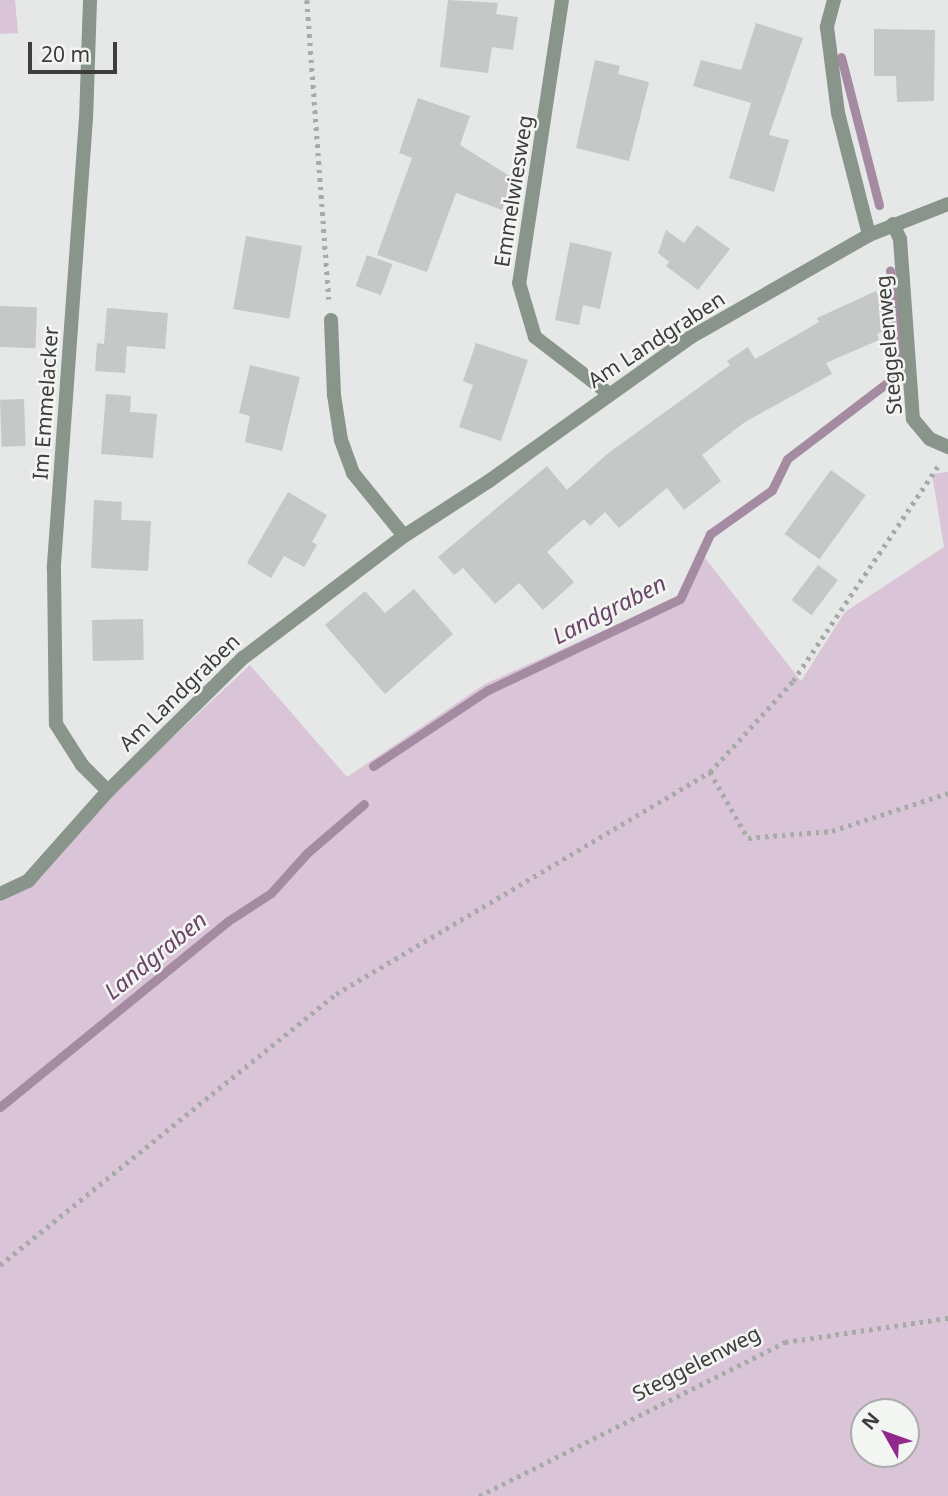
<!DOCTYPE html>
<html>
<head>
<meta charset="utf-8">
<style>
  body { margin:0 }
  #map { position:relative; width:948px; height:1496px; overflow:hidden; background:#e5e8e6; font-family:"Noto Sans",sans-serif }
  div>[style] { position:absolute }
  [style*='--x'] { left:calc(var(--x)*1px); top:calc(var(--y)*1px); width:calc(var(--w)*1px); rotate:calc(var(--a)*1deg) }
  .green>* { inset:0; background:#dac4d7 }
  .stream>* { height:9px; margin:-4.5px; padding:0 4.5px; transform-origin:4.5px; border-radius:4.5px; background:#a58ba2 }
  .building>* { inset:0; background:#c5c8c6; transform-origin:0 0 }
  .path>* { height:4.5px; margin-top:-2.25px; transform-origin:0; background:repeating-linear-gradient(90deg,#a8aaa8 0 3.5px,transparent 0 8.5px) }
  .minor>* { height:14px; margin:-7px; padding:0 7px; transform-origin:7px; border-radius:7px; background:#89948a }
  span { translate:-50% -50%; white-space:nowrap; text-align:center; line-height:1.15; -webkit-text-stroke:5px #f3f5f3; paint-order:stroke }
  .street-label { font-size:21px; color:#3c3d3c }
  .water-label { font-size:23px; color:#6b4468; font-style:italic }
  .north { position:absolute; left:850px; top:1398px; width:70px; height:70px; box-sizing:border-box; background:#f3f5f3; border:2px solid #aaabaa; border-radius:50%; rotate:310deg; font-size:19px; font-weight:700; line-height:28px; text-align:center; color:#3c3d3c }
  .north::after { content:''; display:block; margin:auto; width:24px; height:32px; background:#91288c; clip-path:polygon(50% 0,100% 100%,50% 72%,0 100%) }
  .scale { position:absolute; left:28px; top:42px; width:89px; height:32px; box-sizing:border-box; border:4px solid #3c3d3c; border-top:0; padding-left:9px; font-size:21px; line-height:24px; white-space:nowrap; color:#3c3d3c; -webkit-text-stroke:5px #f3f5f3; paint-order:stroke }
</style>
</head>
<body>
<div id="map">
  <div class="green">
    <div style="clip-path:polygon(0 0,15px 0,18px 33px,0 34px)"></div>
    <div style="clip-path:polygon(evenodd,948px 472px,948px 1496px,0 1496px,0 902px,32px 886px,126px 781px,250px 665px,347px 777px,485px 684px,680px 596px,698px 558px,705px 558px,801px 681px,845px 612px,944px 547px,932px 474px,948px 472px,864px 1412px,906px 1412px,906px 1454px,864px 1454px,864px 1412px)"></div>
  </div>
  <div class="stream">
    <div style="--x:841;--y:57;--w:153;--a:75.6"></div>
    <div style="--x:373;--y:766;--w:138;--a:-33.5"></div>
    <div style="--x:488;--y:690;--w:212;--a:-25.4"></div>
    <div style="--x:680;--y:599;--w:72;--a:-65.2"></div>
    <div style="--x:710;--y:534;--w:76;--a:-35.4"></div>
    <div style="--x:772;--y:490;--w:34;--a:-64"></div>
    <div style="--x:787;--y:459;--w:143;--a:-37.3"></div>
    <div style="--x:901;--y:372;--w:102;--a:-96.2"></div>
    <div style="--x:0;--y:1107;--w:294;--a:-39.2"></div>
    <div style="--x:228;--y:921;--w:51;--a:-33.1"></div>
    <div style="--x:271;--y:893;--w:54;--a:-48"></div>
    <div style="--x:307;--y:853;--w:75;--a:-40.7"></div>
  </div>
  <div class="building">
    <div style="clip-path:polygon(448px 0,498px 3px,496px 14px,518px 17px,513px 50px,492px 47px,488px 73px,440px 67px)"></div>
    <div style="clip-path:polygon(756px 23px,803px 38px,769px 135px,789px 140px,774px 192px,729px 178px,751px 103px,693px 86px,701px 60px,741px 70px)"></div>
    <div style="clip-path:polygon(874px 29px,935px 30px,934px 101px,897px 102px,896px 76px,874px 76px)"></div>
    <div style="clip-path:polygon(595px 60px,620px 66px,618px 74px,649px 82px,629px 161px,576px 148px)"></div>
    <div style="clip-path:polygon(418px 98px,470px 116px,460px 145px,513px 178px,502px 210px,456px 193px,427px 272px,377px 255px,412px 158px,399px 153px)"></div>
    <div style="clip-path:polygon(697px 225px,730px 249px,698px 290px,666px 266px,669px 262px,658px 253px,666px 230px,684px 243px)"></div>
    <div style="left:246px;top:236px;width:57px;height:74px;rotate:10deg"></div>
    <div style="clip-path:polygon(570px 242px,612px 252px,600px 309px,583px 305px,579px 325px,555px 320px)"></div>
    <div style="left:367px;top:255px;width:27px;height:33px;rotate:20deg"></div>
    <div style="clip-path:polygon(876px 291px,892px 327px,877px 334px,879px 340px,826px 363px,832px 374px,745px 422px,702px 455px,721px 481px,684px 510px,667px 488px,619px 528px,605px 512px,590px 526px,584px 519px,547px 552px,574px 582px,543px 610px,519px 583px,495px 604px,463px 568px,454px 575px,438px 557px,547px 466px,567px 490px,607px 454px,730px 365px,727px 361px,748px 347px,755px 359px,819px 322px,817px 318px)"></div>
    <div style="left:0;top:306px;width:37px;height:41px;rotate:2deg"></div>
    <div style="clip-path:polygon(107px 308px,168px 313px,165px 349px,127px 346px,125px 373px,95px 371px,97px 343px,104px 344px)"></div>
    <div style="clip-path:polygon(476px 343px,528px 360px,501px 441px,459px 427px,473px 385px,463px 381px)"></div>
    <div style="clip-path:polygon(250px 365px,300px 377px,282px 451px,245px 442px,250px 416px,239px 413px)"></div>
    <div style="clip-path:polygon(106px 394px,131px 396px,130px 412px,157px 414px,153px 458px,101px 454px)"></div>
    <div style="left:24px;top:399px;width:47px;height:24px;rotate:88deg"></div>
    <div style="left:831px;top:470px;width:43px;height:79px;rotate:36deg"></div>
    <div style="clip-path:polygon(288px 492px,327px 515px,312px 542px,317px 545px,304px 567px,284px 556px,271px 578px,247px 563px)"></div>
    <div style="clip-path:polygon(94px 500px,122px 502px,121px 520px,151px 521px,148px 571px,91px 568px)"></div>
    <div style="left:818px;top:565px;width:25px;height:44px;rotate:37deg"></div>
    <div style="clip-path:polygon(414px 589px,453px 634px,385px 694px,325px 625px,365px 591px,385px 613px)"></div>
    <div style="left:143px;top:619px;width:41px;height:51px;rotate:89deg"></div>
  </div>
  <div class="path">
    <div style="--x:307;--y:0;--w:300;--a:85.8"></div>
    <div style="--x:710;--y:772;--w:76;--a:60.1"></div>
    <div style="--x:748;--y:838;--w:84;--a:-4.8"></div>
    <div style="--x:832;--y:831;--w:122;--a:-18.1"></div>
    <div style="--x:0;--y:1265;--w:432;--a:-38.9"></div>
    <div style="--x:336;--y:994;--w:435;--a:-30.7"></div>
    <div style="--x:710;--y:772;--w:123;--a:-47.6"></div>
    <div style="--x:793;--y:681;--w:259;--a:-56"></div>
    <div style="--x:479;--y:1496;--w:343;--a:-26.7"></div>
    <div style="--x:785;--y:1342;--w:165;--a:-8.4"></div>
  </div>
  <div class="minor">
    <div style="--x:90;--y:0;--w:118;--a:91.9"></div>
    <div style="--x:86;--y:118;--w:452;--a:94.1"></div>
    <div style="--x:54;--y:569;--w:155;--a:89.3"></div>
    <div style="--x:56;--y:724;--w:49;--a:57.6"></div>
    <div style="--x:82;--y:765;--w:37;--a:45"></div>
    <div style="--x:562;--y:0;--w:286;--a:98.6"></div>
    <div style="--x:519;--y:283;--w:56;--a:73.5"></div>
    <div style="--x:535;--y:337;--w:92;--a:37.5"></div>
    <div style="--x:834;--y:0;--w:28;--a:105"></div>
    <div style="--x:827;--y:27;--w:87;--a:82.7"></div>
    <div style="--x:838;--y:113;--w:126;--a:75.7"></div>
    <div style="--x:893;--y:224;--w:17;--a:65"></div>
    <div style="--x:900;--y:239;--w:180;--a:85.9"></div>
    <div style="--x:913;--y:419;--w:26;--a:50"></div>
    <div style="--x:930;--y:439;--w:20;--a:24"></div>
    <div style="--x:331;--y:320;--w:75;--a:87.7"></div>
    <div style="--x:334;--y:395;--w:46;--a:81.2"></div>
    <div style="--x:341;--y:440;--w:35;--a:70"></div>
    <div style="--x:353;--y:473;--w:81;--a:51"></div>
    <div style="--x:0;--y:894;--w:31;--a:-25"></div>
    <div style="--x:28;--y:881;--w:120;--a:-48.4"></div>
    <div style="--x:108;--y:791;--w:190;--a:-44.6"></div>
    <div style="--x:243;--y:658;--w:202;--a:-37.2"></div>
    <div style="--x:404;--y:536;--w:101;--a:-32.9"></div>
    <div style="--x:489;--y:481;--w:248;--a:-35.5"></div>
    <div style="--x:691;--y:337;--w:205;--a:-29.8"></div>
    <div style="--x:869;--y:235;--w:85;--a:-21.4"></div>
  </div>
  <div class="street-label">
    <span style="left:513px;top:191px;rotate:-81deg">Emmelwiesweg</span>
    <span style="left:656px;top:339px;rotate:-33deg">Am Landgraben</span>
    <span style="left:888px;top:345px;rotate:-95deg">Steggelenweg</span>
    <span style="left:45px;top:403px;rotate:-86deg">Im Emmelacker</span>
    <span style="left:179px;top:692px;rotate:-44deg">Am Landgraben</span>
    <span style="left:696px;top:1363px;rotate:-27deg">Steggelenweg</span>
  </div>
  <div class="water-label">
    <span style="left:609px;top:609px;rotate:-27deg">Landgraben</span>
    <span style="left:155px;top:955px;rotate:-39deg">Landgraben</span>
  </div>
  <div class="north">N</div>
  <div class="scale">20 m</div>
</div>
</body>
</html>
